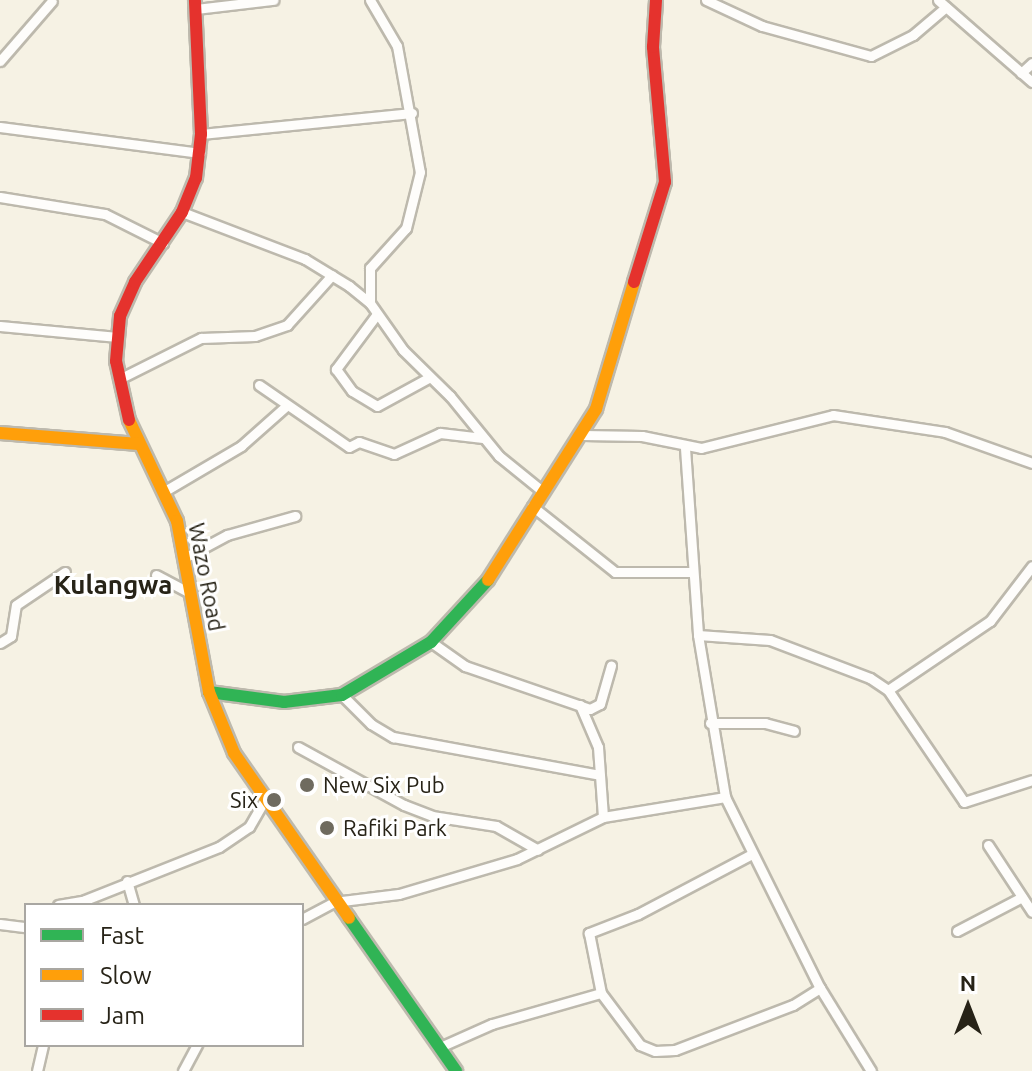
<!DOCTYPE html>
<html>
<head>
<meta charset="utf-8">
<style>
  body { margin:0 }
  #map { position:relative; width:1032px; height:1071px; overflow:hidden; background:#f6f2e4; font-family:Ubuntu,sans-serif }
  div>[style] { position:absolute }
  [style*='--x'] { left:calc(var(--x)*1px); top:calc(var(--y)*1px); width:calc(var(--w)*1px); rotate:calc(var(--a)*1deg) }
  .roads { filter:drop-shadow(2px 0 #bdb9ad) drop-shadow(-2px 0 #bdb9ad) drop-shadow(0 2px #bdb9ad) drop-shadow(0 -2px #bdb9ad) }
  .street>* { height:9px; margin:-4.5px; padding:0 4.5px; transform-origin:4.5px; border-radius:4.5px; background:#fefdfb }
  .fast>* { height:12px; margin:-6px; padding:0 6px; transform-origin:6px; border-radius:6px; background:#30b455 }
  .slow>* { height:12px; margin:-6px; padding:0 6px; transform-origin:6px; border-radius:6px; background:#ff9f0a }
  .jam>* { height:12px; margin:-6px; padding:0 6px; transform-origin:6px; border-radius:6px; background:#e5322d }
  .dots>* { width:22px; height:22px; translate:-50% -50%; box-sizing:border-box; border:4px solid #fff; border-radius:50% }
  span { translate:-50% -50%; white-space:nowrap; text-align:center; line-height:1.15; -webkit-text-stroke:6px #fff; paint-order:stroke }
  .street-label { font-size:22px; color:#272317 }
  .poi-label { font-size:22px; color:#272317 }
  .left { translate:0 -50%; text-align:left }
  .right { translate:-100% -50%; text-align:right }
  .quarter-label { font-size:26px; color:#272317; font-weight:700 }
  .legend { position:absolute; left:24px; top:903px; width:280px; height:144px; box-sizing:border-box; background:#fff; border:2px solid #a9a7a2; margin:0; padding:10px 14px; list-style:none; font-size:24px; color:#272317 }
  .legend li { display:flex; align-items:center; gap:16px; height:40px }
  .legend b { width:40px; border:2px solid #a9a7a2 }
  .north { position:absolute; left:928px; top:967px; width:80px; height:80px; -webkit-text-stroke:6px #fff; paint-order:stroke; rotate:0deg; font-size:22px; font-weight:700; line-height:32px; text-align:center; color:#272317 }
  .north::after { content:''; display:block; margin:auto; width:28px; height:36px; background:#272317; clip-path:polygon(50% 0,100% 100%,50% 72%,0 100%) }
</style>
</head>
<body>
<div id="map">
  <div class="roads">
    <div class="street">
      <div style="--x:370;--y:0;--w:53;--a:59.6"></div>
      <div style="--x:397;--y:46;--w:128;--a:79.7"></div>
      <div style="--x:420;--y:172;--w:58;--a:104"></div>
      <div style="--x:406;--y:228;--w:54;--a:132"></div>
      <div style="--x:370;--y:268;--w:35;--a:90"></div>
      <div style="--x:706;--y:0;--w:62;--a:24.9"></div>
      <div style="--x:762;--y:26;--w:113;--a:15.4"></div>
      <div style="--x:871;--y:56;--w:47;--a:-26.6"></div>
      <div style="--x:913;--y:35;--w:43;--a:-40.3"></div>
      <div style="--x:938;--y:0;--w:125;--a:41.1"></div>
      <div style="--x:196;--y:9;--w:78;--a:-6.7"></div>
      <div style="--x:0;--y:61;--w:79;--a:-49.1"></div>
      <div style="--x:1021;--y:73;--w:15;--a:-42"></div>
      <div style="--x:0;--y:127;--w:202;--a:7.4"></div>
      <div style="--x:201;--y:134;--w:212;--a:-5.7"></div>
      <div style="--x:0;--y:197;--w:106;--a:9.2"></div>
      <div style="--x:105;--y:214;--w:65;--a:26.6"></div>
      <div style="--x:182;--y:212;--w:132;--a:20.9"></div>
      <div style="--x:305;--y:259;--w:52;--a:31.5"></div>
      <div style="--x:349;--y:286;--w:27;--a:39"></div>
      <div style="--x:370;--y:303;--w:57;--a:54.9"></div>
      <div style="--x:403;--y:350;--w:66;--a:44.4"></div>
      <div style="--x:450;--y:396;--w:77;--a:50.8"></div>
      <div style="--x:499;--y:456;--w:54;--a:39"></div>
      <div style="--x:377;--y:314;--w:69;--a:126.7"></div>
      <div style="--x:336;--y:369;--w:27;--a:54"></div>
      <div style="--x:352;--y:391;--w:29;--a:31"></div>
      <div style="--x:377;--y:406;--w:60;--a:-28.7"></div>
      <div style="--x:0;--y:326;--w:118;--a:5.4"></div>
      <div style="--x:119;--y:379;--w:92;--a:-26.6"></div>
      <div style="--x:201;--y:338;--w:54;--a:-2.1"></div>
      <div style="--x:255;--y:336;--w:34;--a:-19"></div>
      <div style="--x:287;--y:325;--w:67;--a:-48"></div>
      <div style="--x:259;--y:385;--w:109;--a:34.6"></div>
      <div style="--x:349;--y:447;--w:11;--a:-27"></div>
      <div style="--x:359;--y:442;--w:37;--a:19"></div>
      <div style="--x:394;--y:454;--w:51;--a:-24.5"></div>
      <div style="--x:440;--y:433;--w:43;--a:6.6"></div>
      <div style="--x:583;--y:435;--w:59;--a:1"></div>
      <div style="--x:642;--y:436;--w:60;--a:11.5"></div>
      <div style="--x:701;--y:448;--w:136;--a:-14"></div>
      <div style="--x:833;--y:415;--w:113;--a:8.6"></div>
      <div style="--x:945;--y:432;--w:92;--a:19.6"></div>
      <div style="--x:685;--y:448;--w:187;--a:86"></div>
      <div style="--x:698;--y:635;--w:164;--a:80.5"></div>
      <div style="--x:725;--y:797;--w:213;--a:63.6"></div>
      <div style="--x:820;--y:988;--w:97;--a:58.4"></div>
      <div style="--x:163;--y:492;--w:91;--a:-30.5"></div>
      <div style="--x:241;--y:446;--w:59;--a:-41.6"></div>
      <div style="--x:532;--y:506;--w:106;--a:38.5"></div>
      <div style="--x:615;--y:572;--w:77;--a:0"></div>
      <div style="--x:186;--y:557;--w:47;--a:-28.2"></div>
      <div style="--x:227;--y:535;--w:71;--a:-15.6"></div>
      <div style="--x:156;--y:575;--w:38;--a:28"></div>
      <div style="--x:698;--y:635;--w:72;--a:4"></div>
      <div style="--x:770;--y:640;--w:107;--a:20.8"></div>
      <div style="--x:870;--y:678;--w:22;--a:34"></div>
      <div style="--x:888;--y:690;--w:135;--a:55.8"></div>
      <div style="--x:964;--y:802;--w:71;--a:-17.9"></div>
      <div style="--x:431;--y:642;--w:42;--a:35.2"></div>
      <div style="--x:465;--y:666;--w:132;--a:19"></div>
      <div style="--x:590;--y:709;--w:11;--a:-27"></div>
      <div style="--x:600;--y:704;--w:40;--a:-74"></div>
      <div style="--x:0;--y:643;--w:13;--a:-32"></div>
      <div style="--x:11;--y:636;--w:31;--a:-81"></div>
      <div style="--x:16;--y:605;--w:59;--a:-34"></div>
      <div style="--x:888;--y:690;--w:123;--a:-34.1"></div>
      <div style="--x:990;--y:621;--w:69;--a:-52.6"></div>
      <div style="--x:342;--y:695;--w:41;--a:45"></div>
      <div style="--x:371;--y:724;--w:26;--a:31"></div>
      <div style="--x:393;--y:737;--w:210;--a:10.4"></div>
      <div style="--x:580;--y:705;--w:46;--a:66.8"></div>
      <div style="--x:598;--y:747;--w:70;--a:85.9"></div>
      <div style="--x:710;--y:723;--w:55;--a:0"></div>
      <div style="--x:765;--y:723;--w:30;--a:15"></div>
      <div style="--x:298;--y:747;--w:121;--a:28.7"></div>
      <div style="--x:404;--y:805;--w:30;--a:21"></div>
      <div style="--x:432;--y:816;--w:65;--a:8.9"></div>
      <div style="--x:496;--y:826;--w:48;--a:29.7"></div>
      <div style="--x:988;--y:845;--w:80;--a:56.7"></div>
      <div style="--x:750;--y:855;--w:127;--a:152.2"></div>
      <div style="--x:638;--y:914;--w:53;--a:158.8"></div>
      <div style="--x:589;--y:933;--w:61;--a:78.7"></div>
      <div style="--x:601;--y:993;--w:65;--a:53.1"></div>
      <div style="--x:640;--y:1045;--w:16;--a:22"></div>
      <div style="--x:655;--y:1051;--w:20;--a:-3"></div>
      <div style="--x:675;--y:1050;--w:126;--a:-20.9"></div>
      <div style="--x:793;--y:1005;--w:32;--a:-32"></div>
      <div style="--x:127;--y:881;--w:25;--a:74"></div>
      <div style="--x:58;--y:905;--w:27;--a:-10"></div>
      <div style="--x:85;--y:900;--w:144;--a:-21.6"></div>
      <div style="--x:219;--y:847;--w:36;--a:-34"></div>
      <div style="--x:249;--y:827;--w:36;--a:-60"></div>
      <div style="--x:302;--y:919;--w:36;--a:-28"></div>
      <div style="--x:334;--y:902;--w:65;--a:-7"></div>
      <div style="--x:399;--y:894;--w:123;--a:-16.5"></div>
      <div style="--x:517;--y:859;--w:96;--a:-26"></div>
      <div style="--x:603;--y:817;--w:124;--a:-9.3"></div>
      <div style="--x:0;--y:924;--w:26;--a:7"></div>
      <div style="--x:957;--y:931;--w:73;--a:-27.6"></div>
      <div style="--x:440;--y:1047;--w:57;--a:-23.9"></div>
      <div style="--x:492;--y:1024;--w:113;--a:-15.9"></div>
      <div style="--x:37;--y:1071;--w:27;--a:-77"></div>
      <div style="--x:183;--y:1071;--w:30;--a:-62"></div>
    </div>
    <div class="fast">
      <div style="--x:209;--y:692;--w:76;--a:7.6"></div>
      <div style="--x:284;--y:702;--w:58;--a:-6.9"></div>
      <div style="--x:342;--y:695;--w:104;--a:-30.8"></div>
      <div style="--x:431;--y:642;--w:84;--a:-47.4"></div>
      <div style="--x:349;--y:918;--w:187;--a:55"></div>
    </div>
    <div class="slow">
      <div style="--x:129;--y:420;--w:112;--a:64.6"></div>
      <div style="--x:177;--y:521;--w:174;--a:79.4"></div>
      <div style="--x:209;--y:692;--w:66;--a:67.7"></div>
      <div style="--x:234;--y:753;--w:201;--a:55.1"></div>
      <div style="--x:0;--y:433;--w:139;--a:4.5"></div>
      <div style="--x:488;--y:580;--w:202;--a:-57.7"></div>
      <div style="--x:596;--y:409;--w:133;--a:-73.3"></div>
    </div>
    <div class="jam">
      <div style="--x:634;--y:282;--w:105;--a:-72.8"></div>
      <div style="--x:665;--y:182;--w:136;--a:-95.1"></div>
      <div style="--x:653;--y:47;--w:47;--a:-86.3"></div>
      <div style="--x:129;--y:420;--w:60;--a:-102.4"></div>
      <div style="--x:116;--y:361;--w:45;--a:-84.9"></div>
      <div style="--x:120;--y:316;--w:37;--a:-66"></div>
      <div style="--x:135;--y:282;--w:84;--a:-56.1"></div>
      <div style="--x:182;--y:212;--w:37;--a:-68"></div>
      <div style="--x:196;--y:178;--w:44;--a:-83.5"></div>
      <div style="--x:201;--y:134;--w:134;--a:-92.6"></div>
    </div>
  </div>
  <div class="dots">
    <div style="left:307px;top:785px;background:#6f6b5f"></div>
    <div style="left:274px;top:800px;background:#6f6b5f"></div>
    <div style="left:327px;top:828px;background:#6f6b5f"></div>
  </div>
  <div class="street-label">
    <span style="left:207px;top:577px;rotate:79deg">Wazo Road</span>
  </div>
  <div class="poi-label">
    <span class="left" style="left:323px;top:785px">New Six Pub</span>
    <span class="right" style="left:258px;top:800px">Six</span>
    <span class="left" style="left:343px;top:828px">Rafiki Park</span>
  </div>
  <div class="quarter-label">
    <span style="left:113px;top:585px">Kulangwa</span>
  </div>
  <ul class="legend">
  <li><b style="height:10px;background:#30b455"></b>Fast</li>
  <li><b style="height:10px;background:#ff9f0a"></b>Slow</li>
  <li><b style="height:10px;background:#e5322d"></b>Jam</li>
  </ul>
  <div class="north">N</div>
</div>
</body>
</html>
